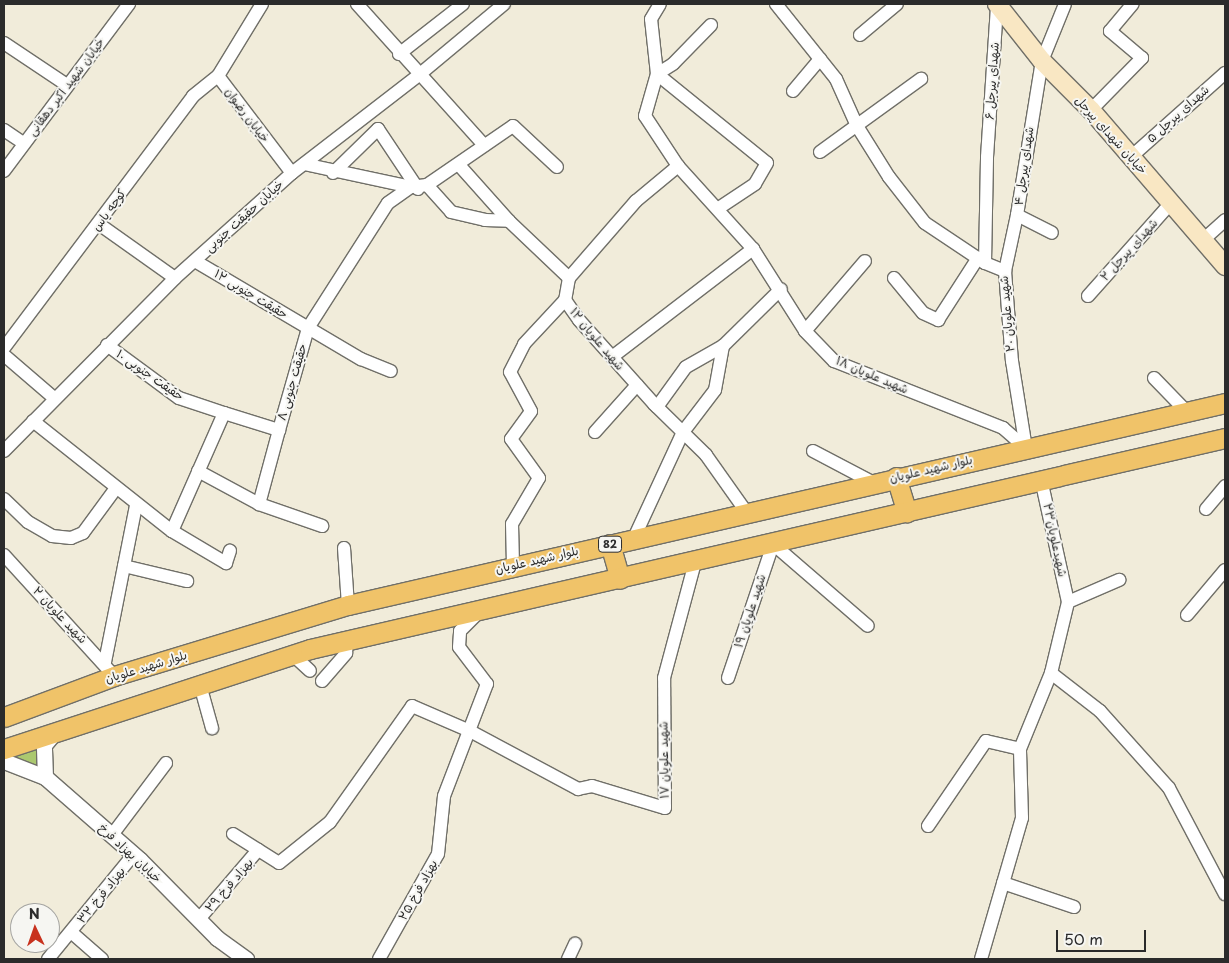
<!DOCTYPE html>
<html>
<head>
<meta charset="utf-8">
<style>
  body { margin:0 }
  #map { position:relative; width:1229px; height:963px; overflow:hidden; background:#f1ecda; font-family:"Playpen Sans","Playpen Sans Arabic",sans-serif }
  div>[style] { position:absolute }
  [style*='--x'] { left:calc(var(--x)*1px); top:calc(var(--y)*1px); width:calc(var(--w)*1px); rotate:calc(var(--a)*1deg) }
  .green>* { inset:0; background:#abc86f }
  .roads { filter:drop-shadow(1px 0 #706f68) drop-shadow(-1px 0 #706f68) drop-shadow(0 1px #706f68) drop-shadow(0 -1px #706f68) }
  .minor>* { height:12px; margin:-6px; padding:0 6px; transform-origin:6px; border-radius:6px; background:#fff }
  .tertiary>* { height:15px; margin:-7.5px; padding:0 7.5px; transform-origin:7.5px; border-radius:7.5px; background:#fff }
  .secondary>* { height:18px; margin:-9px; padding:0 9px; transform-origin:9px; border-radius:9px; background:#f9e7c3 }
  .primary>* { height:19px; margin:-9.5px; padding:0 9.5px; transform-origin:9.5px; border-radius:9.5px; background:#f0c369 }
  span { translate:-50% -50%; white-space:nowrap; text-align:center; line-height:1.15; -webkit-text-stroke:4px #f6f6f2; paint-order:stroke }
  .shield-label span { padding:1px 4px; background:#f6f6f2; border:1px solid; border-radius:4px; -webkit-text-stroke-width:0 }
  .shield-label { font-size:11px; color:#2b2b2b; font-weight:700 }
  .street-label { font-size:12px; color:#2b2b2b }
  .frame { position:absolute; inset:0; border:5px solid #2b2b2b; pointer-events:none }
  .north { position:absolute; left:10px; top:903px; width:50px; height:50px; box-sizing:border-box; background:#f6f6f2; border:1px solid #a5a5a2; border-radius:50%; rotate:357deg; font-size:14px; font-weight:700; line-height:20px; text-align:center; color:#2b2b2b }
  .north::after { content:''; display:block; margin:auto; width:18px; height:22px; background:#c8321e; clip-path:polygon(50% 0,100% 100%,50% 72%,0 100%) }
  .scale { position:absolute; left:1056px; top:930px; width:90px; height:22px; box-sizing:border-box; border:2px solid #2b2b2b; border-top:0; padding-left:6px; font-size:15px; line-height:18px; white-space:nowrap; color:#2b2b2b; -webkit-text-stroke:4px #f6f6f2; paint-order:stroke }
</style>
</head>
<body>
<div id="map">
  <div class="green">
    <div style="clip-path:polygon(53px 733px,42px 769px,10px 762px,4px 749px)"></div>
  </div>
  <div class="roads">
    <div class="minor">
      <div style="--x:262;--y:4;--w:84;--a:121.4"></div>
      <div style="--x:218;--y:76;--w:122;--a:52.7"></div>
      <div style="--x:357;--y:4;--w:190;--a:48"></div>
      <div style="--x:776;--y:4;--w:96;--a:51.3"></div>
      <div style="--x:836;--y:79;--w:51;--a:65.9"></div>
      <div style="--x:857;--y:126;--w:60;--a:57.9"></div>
      <div style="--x:889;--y:177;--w:58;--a:52"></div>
      <div style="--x:925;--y:223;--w:72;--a:33.7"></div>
      <div style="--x:985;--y:263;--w:22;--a:22"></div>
      <div style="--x:1005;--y:271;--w:90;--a:85.6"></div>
      <div style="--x:1012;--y:361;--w:88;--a:80.9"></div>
      <div style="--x:711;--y:25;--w:54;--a:134.3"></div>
      <div style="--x:673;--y:64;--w:19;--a:148"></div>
      <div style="--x:657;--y:74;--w:141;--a:39"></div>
      <div style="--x:767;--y:163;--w:24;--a:120"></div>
      <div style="--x:755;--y:184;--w:43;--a:146.3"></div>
      <div style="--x:860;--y:35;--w:48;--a:-40"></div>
      <div style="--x:4;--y:43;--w:76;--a:33.7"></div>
      <div style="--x:399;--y:54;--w:81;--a:-38"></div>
      <div style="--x:793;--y:91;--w:42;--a:-49.8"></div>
      <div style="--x:1091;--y:110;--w:73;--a:-45.6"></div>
      <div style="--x:1142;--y:58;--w:42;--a:-139.8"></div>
      <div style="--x:1110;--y:31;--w:35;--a:-50"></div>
      <div style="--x:4;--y:130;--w:23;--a:34"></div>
      <div style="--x:820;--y:152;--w:125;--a:-35.9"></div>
      <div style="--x:1132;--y:156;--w:125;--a:-41.7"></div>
      <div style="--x:304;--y:164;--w:109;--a:12.1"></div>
      <div style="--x:459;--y:165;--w:75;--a:48.2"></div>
      <div style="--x:509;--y:221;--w:83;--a:43.5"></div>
      <div style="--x:569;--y:278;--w:22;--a:100"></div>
      <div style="--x:565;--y:300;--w:24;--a:55"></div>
      <div style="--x:579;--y:320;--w:113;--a:48.2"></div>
      <div style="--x:654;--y:404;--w:73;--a:44.4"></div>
      <div style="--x:706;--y:455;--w:71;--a:54.7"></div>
      <div style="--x:678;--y:166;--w:112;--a:47.9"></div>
      <div style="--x:753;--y:249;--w:97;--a:57.6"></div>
      <div style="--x:805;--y:331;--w:42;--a:46"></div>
      <div style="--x:834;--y:361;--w:182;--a:21.6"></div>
      <div style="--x:1003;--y:428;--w:30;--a:41"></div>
      <div style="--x:4;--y:171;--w:209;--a:-53.2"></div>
      <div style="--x:333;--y:173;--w:63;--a:-44.4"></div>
      <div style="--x:378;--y:129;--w:72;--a:56.3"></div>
      <div style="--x:427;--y:185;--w:36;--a:48"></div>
      <div style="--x:451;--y:212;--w:35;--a:13"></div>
      <div style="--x:485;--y:220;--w:24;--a:2"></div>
      <div style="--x:1017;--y:215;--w:39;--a:27"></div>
      <div style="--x:99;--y:224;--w:93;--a:35.4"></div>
      <div style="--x:1203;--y:240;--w:30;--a:-42"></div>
      <div style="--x:195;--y:261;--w:193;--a:30.6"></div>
      <div style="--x:361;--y:359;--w:32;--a:22"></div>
      <div style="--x:985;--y:263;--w:106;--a:-88.9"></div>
      <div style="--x:987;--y:157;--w:152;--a:-86.2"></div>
      <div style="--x:1005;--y:271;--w:57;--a:-77.9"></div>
      <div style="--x:1017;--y:215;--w:156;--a:-80.8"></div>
      <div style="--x:1042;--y:61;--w:61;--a:-68"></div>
      <div style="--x:569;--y:278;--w:102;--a:-49"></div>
      <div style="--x:636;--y:201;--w:55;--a:-39.8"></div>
      <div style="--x:678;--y:166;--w:60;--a:-123.4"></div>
      <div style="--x:645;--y:116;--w:44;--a:-74.1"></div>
      <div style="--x:657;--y:74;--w:55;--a:-96.2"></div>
      <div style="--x:651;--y:19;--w:17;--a:-59"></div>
      <div style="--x:894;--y:278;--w:45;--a:50.4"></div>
      <div style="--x:923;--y:313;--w:17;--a:25"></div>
      <div style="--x:938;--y:320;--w:74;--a:-57.2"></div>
      <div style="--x:1088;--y:296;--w:125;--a:-48.3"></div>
      <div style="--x:805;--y:331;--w:92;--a:-49.4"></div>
      <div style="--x:107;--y:345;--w:89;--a:36.4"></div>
      <div style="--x:179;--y:398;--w:47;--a:18.4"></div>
      <div style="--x:4;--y:348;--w:315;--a:-53.1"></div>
      <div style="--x:193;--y:96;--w:32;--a:-39"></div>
      <div style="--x:4;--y:355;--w:66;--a:40.7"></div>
      <div style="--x:612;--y:357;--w:178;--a:-37.5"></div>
      <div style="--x:1154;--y:378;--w:47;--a:45.9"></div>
      <div style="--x:657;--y:407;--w:49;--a:-54.1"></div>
      <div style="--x:686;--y:367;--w:43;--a:-29.6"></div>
      <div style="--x:33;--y:421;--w:177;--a:38.4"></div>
      <div style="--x:172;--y:531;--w:129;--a:-66.2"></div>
      <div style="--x:224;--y:413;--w:58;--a:17.2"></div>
      <div style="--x:279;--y:430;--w:106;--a:-74.1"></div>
      <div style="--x:308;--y:328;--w:148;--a:-57.4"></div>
      <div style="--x:388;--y:203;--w:28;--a:-35"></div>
      <div style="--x:411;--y:187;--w:16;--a:-7"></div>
      <div style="--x:427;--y:185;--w:104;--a:-34.5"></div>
      <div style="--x:513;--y:126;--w:60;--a:43"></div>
      <div style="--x:279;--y:430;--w:77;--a:105.1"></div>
      <div style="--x:259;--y:504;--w:67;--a:19.2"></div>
      <div style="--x:595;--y:432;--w:63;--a:-48.2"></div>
      <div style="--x:4;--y:451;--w:243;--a:-45.3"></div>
      <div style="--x:175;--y:278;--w:157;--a:-41.9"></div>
      <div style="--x:292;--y:173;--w:162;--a:-37.7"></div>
      <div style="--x:420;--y:74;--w:109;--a:-39.8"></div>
      <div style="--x:813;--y:451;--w:69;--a:27.7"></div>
      <div style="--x:198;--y:471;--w:69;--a:28.4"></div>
      <div style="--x:4;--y:499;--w:33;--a:44"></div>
      <div style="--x:28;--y:522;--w:28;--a:30"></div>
      <div style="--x:52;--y:536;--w:19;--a:6"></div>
      <div style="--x:71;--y:538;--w:13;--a:-23"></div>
      <div style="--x:83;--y:533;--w:56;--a:-53.7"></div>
      <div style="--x:1206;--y:509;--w:30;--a:-50"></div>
      <div style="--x:172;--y:531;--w:63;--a:30.7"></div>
      <div style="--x:226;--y:563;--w:13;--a:-72"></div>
      <div style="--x:634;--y:538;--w:117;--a:-65.2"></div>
      <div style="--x:683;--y:432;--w:53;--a:-52.7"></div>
      <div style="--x:715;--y:390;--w:45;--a:-79.7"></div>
      <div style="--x:723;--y:346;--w:81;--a:-44.5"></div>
      <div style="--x:344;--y:548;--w:57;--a:86"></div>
      <div style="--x:4;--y:555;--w:164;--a:47.7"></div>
      <div style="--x:513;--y:565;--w:41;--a:-91.4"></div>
      <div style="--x:512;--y:524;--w:53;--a:-59.6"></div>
      <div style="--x:539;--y:478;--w:48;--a:-125.7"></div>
      <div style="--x:511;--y:439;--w:34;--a:-54"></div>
      <div style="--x:531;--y:411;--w:44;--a:-118.3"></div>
      <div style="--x:510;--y:372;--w:31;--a:-63"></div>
      <div style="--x:524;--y:344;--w:60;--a:-47"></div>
      <div style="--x:124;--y:566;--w:65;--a:13.4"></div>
      <div style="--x:1068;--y:602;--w:56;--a:-23.3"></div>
      <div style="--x:1187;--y:615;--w:59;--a:-49.8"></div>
      <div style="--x:293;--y:655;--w:23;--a:43"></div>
      <div style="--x:105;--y:662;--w:160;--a:-78.8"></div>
      <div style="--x:1051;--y:673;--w:62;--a:37.8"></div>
      <div style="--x:1100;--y:711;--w:103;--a:48.1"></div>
      <div style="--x:1169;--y:788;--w:120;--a:62.2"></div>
      <div style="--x:728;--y:678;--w:141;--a:-71.4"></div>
      <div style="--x:773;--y:544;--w:125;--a:40.8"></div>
      <div style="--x:322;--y:681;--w:37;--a:-49"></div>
      <div style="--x:346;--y:653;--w:12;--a:-85"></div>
      <div style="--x:200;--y:685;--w:45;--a:74.4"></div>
      <div style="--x:928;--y:826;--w:103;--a:-55.7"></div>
      <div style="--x:986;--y:741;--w:35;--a:13"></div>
      <div style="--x:233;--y:834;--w:54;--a:32.2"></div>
      <div style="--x:279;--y:863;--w:65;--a:-38.8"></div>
      <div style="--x:330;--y:822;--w:142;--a:-54.7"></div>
      <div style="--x:412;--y:706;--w:63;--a:23.3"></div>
      <div style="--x:470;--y:731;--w:123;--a:28.2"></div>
      <div style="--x:578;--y:789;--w:14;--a:-12"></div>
      <div style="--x:592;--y:786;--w:76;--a:16.8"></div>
      <div style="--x:665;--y:808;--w:130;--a:-90.4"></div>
      <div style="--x:664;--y:678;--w:120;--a:-75"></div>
      <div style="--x:112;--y:835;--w:90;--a:-53.1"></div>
      <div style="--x:1003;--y:883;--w:75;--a:18.7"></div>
      <div style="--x:199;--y:919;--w:91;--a:-49.5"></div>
      <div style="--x:71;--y:932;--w:41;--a:41.1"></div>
      <div style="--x:48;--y:959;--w:136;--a:-50.7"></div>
      <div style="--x:379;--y:959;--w:120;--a:-60.7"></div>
      <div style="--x:438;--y:854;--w:58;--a:-84.1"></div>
      <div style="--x:444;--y:796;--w:120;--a:-69"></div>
      <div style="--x:487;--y:684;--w:46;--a:-127.1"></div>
      <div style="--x:459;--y:647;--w:16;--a:-86"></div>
      <div style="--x:460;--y:631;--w:28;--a:-45"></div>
      <div style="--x:568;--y:959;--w:17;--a:-65"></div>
      <div style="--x:981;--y:959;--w:147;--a:-73.8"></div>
      <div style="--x:1022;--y:818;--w:69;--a:-91.7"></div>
      <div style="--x:1020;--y:749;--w:82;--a:-67.8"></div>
      <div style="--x:1051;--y:673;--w:73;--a:-76.5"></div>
      <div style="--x:1068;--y:602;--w:126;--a:-102.4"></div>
    </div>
    <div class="tertiary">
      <div style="--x:4;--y:761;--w:44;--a:21.3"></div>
      <div style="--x:45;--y:777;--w:126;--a:41.1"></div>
      <div style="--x:140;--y:860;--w:110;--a:45.4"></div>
      <div style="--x:217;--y:938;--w:36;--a:36"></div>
      <div style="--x:45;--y:777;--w:32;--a:-92"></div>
      <div style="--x:44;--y:745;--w:17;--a:-50"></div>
    </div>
    <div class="secondary">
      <div style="--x:997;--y:4;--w:73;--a:51.7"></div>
      <div style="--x:1042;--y:61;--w:69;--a:45"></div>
      <div style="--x:1091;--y:110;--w:206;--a:49.3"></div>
    </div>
    <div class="primary">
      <div style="--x:896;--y:477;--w:37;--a:73"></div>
      <div style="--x:610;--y:544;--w:36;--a:74"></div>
      <div style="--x:4;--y:717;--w:117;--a:-20.4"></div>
      <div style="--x:114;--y:676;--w:245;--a:-16.9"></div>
      <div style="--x:348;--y:605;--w:900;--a:-12.97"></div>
      <div style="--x:4;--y:749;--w:322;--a:-18.1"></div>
      <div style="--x:310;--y:649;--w:939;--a:-12.99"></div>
    </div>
  </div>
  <div class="shield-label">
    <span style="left:610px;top:544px">82</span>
  </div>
  <div class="street-label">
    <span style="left:992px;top:81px;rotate:-86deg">شهدای پیرجل ۶</span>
    <span style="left:66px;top:87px;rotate:-53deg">خیابان شهید اکبر دهقانی</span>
    <span style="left:1178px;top:114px;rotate:-42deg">شهدای پیرجل ۵</span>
    <span style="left:247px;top:115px;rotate:53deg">خیابان رضوان</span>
    <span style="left:1111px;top:135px;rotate:48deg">خیابان شهدای پیرجل</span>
    <span style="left:1024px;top:166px;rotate:-82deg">شهدای پیرجل ۴</span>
    <span style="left:109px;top:210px;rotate:-54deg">کوچه یاس</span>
    <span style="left:244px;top:216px;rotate:-42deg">خیابان حقیقت جنوبی</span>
    <span style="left:1129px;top:250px;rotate:-48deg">شهدای پیرجل ۲</span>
    <span style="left:251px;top:294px;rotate:31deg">حقیقت جنوبی ۱۲</span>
    <span style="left:1007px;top:314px;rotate:-95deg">شهید علویان ۲۰</span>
    <span style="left:597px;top:339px;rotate:50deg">شهید علویان ۱۲</span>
    <span style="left:150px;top:375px;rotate:35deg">حقیقت جنوبی ۱۰</span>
    <span style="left:872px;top:375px;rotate:23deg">شهید علویان ۱۸</span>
    <span style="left:292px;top:382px;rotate:-74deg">حقیقت جنوبی ۸</span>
    <span style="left:931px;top:469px;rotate:-13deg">بلوار شهید علویان</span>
    <span style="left:1055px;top:540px;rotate:78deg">شهیدعلویان۲۳</span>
    <span style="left:537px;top:560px;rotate:-13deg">بلوار شهید علویان</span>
    <span style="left:750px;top:611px;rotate:-72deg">شهید علویان ۱۹</span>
    <span style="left:60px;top:615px;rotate:47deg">شهید علویان ۲</span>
    <span style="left:146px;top:667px;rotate:-17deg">بلوار شهید علویان</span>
    <span style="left:664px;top:760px;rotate:-91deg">شهید علویان ۱۷</span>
    <span style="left:130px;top:853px;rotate:43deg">خیابان بهزاد فرخ</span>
    <span style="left:229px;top:885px;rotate:-49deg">بهزاد فرخ ۲۹</span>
    <span style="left:418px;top:890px;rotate:-61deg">بهزاد فرخ ۲۵</span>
    <span style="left:101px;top:895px;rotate:-51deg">بهزاد فرخ ۳۲</span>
  </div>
  <div class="frame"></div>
  <div class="north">N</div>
  <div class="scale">50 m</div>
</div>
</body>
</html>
